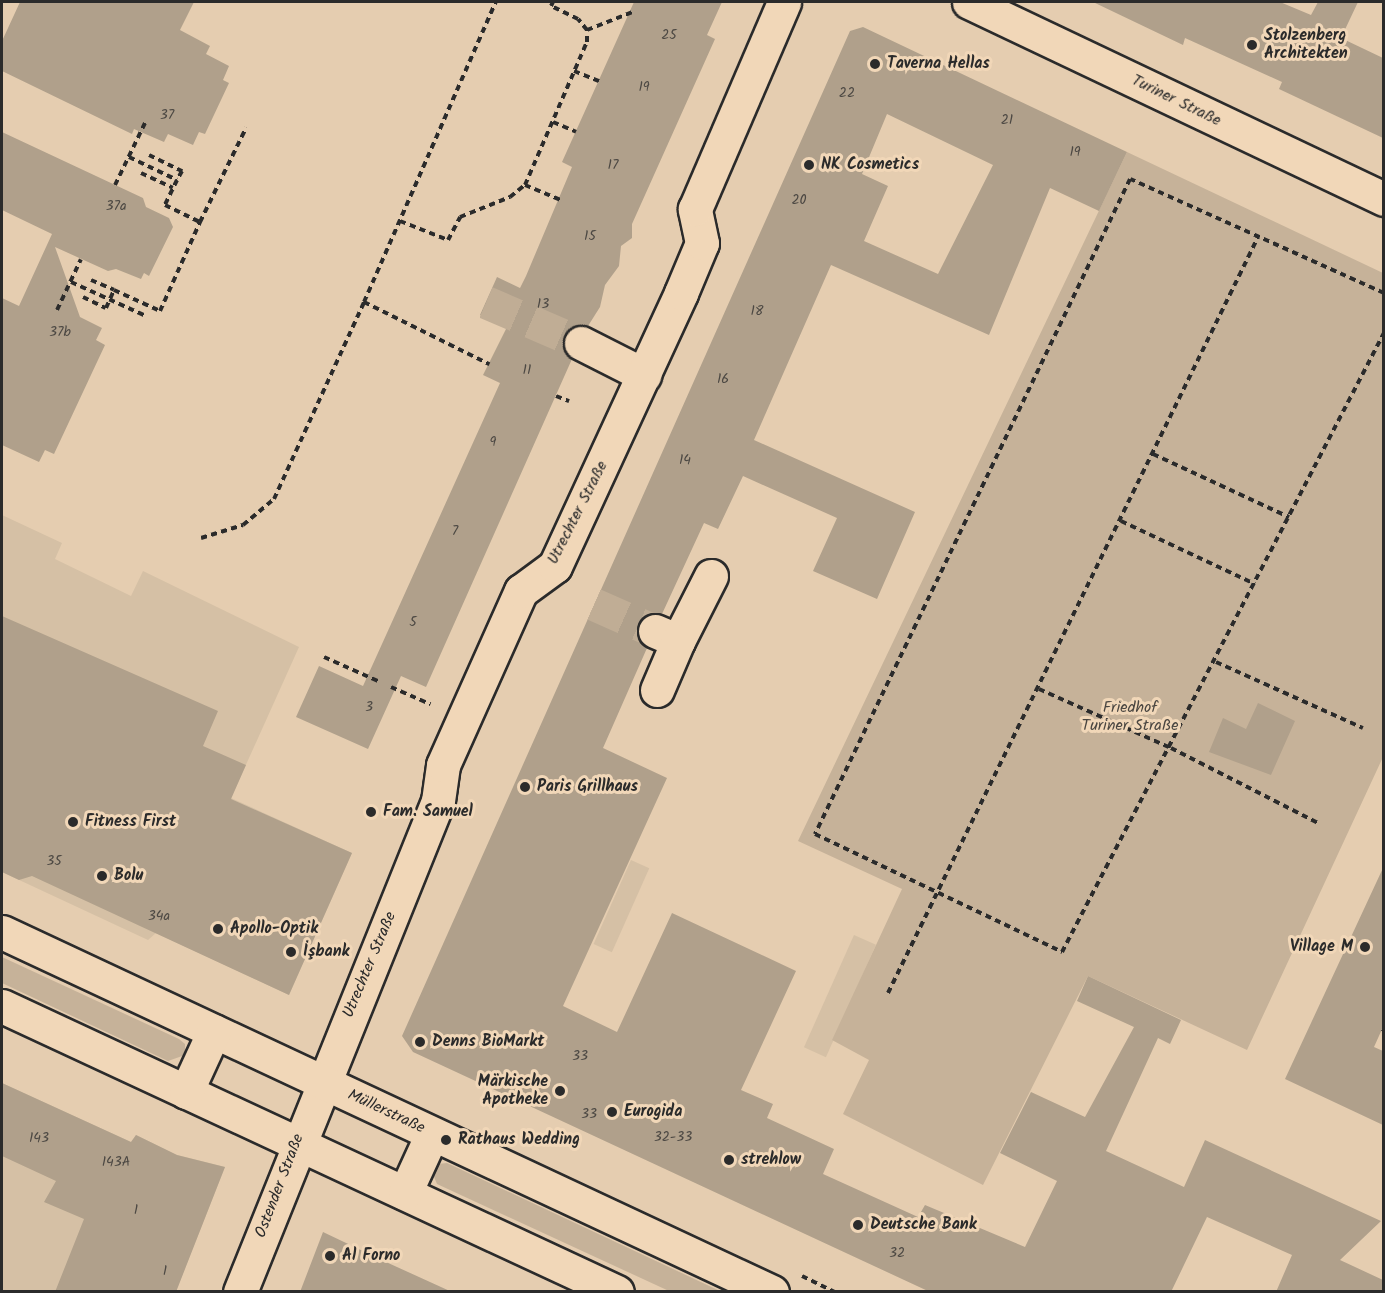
<!DOCTYPE html>
<html>
<head>
<meta charset="utf-8">
<style>
  body { margin:0 }
  #map { position:relative; width:1385px; height:1293px; overflow:hidden; background:#e5cdb0; font-family:Kalam,sans-serif }
  div>[style] { position:absolute }
  [style*='--x'] { left:calc(var(--x)*1px); top:calc(var(--y)*1px); width:calc(var(--w)*1px); rotate:calc(var(--a)*1deg) }
  .built>* { inset:0; background:#d5c0a5; transform-origin:0 0 }
  .green>* { inset:0; background:#c6b299 }
  .building>* { inset:0; background:#b0a08b }
  .minor-tunnel>* { height:33px; margin-top:-16.5px; transform-origin:0; background:repeating-linear-gradient(90deg,#c0ad95 0 33px,transparent 0 49px) }
  .path>* { height:4px; margin-top:-2px; transform-origin:0; background:repeating-linear-gradient(90deg,#2b2b2b 0 6px,transparent 0 10.5px) }
  .roads { filter:drop-shadow(2px 0 #2b2b2b) drop-shadow(-2px 0 #2b2b2b) drop-shadow(0 2px #2b2b2b) drop-shadow(0 -2px #2b2b2b) }
  .minor>* { height:33px; margin:-16.5px; padding:0 16.5px; transform-origin:16.5px; border-radius:16.5px; background:#f1d7b8 }
  .major>* { height:33px; margin:-16.5px; padding:0 16.5px; transform-origin:16.5px; border-radius:16.5px; background:#f1d7b8 }
  .dots>* { width:16px; height:16px; translate:-50% -50%; box-sizing:border-box; border:3px solid #f1d7b8; border-radius:50% }
  span { translate:-50% -50%; white-space:nowrap; text-align:center; line-height:1.15; -webkit-text-stroke:6px #f1d7b8; paint-order:stroke }
  .number-label { font-size:14px; color:#4c4843 }
  .number-label span { -webkit-text-stroke-width:0 }
  .poi-label { font-size:16px; color:#2b2b2b; font-weight:700 }
  .left { translate:0 -50%; text-align:left }
  .right { translate:-100% -50%; text-align:right }
  .street-label { font-size:16px; color:#2b2b2b }
  .park-label { font-size:16px; color:#4a4641 }
  .frame { position:absolute; inset:0; border:3px solid #2b2b2b; pointer-events:none }
</style>
</head>
<body>
<div id="map">
  <div class="built">
    <div style="clip-path:polygon(2px 515px,62px 543px,55px 559px,131px 596px,143px 571px,299px 647px,231px 798px,352px 853px,289px 995px,156px 933px,148px 940px,2px 872px)"></div>
    <div style="left:631px;top:860px;width:20px;height:92px;rotate:24deg"></div>
    <div style="left:854px;top:935px;width:24px;height:123px;rotate:24deg"></div>
    <div style="clip-path:polygon(2px 1083px,131px 1142px,136px 1135px,177px 1155px,225px 1167px,176px 1291px,2px 1292px)"></div>
  </div>
  <div class="green">
    <div style="clip-path:polygon(1127px 152px,1383px 273px,1383px 757px,1247px 1050px,1088px 976px,983px 1185px,843px 1114px,869px 1060px,832px 1040px,902px 889px,798px 841px)"></div>
    <div style="clip-path:polygon(2px 957px,179px 1039px,185px 1044px,185px 1055px,168px 1061px,2px 983px)"></div>
    <div style="clip-path:polygon(447px 1163px,720px 1291px,669px 1291px,437px 1184px,432px 1172px,438px 1164px)"></div>
  </div>
  <div class="building">
    <div style="clip-path:polygon(20px 2px,194px 2px,180px 30px,210px 46px,206px 54px,229px 66px,223px 80px,229px 83px,205px 134px,199px 132px,193px 145px,168px 134px,164px 142px,134px 129px,132px 134px,2px 71px,2px 41px)"></div>
    <div style="clip-path:polygon(634px 2px,722px 2px,707px 35px,715px 39px,632px 224px,632px 238px,621px 246px,619px 266px,605px 285px,600px 307px,588px 326px,571px 327px,564px 335px,562px 345px,572px 359px,426px 687px,401px 676px,368px 749px,296px 717px,319px 666px,363px 686px,500px 383px,483px 375px,507px 327px,480px 315px,497px 277px,520px 288px,526px 276px,572px 167px,562px 162px)"></div>
    <div style="clip-path:polygon(1093px 2px,1280px 2px,1311px 15px,1318px 2px,1358px 2px,1341px 38px,1383px 58px,1383px 138px,1279px 89px,1282px 82px,1185px 38px,1183px 45px)"></div>
    <div style="clip-path:polygon(evenodd,863px 27px,1127px 152px,1099px 211px,1050px 188px,989px 335px,831px 265px,754px 440px,915px 512px,877px 599px,813px 571px,837px 518px,743px 476px,718px 529px,704px 523px,662px 614px,652px 613px,638px 623px,637px 634px,647px 648px,603px 748px,667px 778px,563px 1006px,617px 1032px,672px 913px,796px 971px,741px 1090px,773px 1104px,767px 1118px,834px 1149px,823px 1174px,918px 1217px,925px 1205px,1025px 1247px,1057px 1181px,1000px 1153px,1031px 1092px,1085px 1117px,1134px 1027px,1077px 1001px,1088px 976px,1181px 1020px,1170px 1044px,1158px 1038px,1106px 1151px,1184px 1187px,1205px 1140px,1381px 1221px,1340px 1260px,1383px 1280px,1383px 1292px,1276px 1292px,1292px 1255px,1207px 1217px,1171px 1292px,930px 1292px,413px 1052px,402px 1036px,850px 31px,863px 27px,887px 114px,993px 165px,938px 274px,864px 241px,888px 186px,862px 174px,887px 114px)"></div>
    <div style="clip-path:polygon(2px 132px,143px 198px,146px 207px,169px 218px,173px 227px,149px 276px,144px 273px,141px 279px,116px 269px,108px 271px,55px 247px,80px 317px,102px 328px,96px 340px,105px 345px,54px 454px,45px 450px,39px 462px,2px 445px,2px 298px,19px 306px,52px 234px,2px 210px)"></div>
    <div style="clip-path:polygon(2px 616px,218px 711px,203px 746px,246px 765px,231px 799px,352px 853px,289px 995px,32px 876px,19px 880px,2px 872px)"></div>
    <div style="clip-path:polygon(1258px 703px,1295px 721px,1271px 775px,1209px 752px,1223px 718px,1246px 729px)"></div>
    <div style="clip-path:polygon(1383px 868px,1383px 1027px,1374px 1047px,1383px 1051px,1383px 1125px,1285px 1079px)"></div>
    <div style="clip-path:polygon(2px 1083px,131px 1142px,136px 1135px,177px 1155px,225px 1167px,176px 1292px,55px 1292px,84px 1219px,44px 1202px,56px 1181px,2px 1156px)"></div>
    <div style="clip-path:polygon(323px 1232px,386px 1262px,452px 1292px,300px 1292px)"></div>
  </div>
  <div class="minor-tunnel">
    <div style="--x:486;--y:302;--w:103;--a:23.3"></div>
    <div style="--x:594;--y:604;--w:67;--a:23.9"></div>
  </div>
  <div class="path">
    <div style="--x:587;--y:30;--w:52;--a:-21.6"></div>
    <div style="--x:574;--y:71;--w:27;--a:22"></div>
    <div style="--x:553;--y:122;--w:25;--a:23"></div>
    <div style="--x:149;--y:155;--w:37;--a:26"></div>
    <div style="--x:182;--y:171;--w:10;--a:119"></div>
    <div style="--x:129;--y:157;--w:53;--a:25.6"></div>
    <div style="--x:177;--y:180;--w:28;--a:116"></div>
    <div style="--x:165;--y:205;--w:39;--a:26"></div>
    <div style="--x:200;--y:222;--w:105;--a:-63.9"></div>
    <div style="--x:141;--y:173;--w:35;--a:25"></div>
    <div style="--x:115;--y:185;--w:69;--a:-64.2"></div>
    <div style="--x:525;--y:185;--w:41;--a:22.8"></div>
    <div style="--x:400;--y:221;--w:52;--a:21.6"></div>
    <div style="--x:448;--y:240;--w:26;--a:-62"></div>
    <div style="--x:460;--y:217;--w:54;--a:-21.8"></div>
    <div style="--x:510;--y:197;--w:19;--a:-39"></div>
    <div style="--x:525;--y:185;--w:156;--a:-66.6"></div>
    <div style="--x:587;--y:42;--w:12;--a:-90"></div>
    <div style="--x:587;--y:30;--w:14;--a:-129"></div>
    <div style="--x:578;--y:19;--w:30;--a:-154"></div>
    <div style="--x:551;--y:6;--w:4;--a:-63"></div>
    <div style="--x:91;--y:280;--w:25;--a:23"></div>
    <div style="--x:71;--y:282;--w:82;--a:24.4"></div>
    <div style="--x:1384;--y:293;--w:278;--a:-155.8"></div>
    <div style="--x:1130;--y:179;--w:727;--a:115.68"></div>
    <div style="--x:815;--y:834;--w:274;--a:25.5"></div>
    <div style="--x:1062;--y:952;--w:698;--a:-62.52"></div>
    <div style="--x:83;--y:297;--w:25;--a:26"></div>
    <div style="--x:106;--y:308;--w:20;--a:-66"></div>
    <div style="--x:114;--y:290;--w:51;--a:24.5"></div>
    <div style="--x:160;--y:311;--w:98;--a:-65.8"></div>
    <div style="--x:364;--y:302;--w:328;--a:-66.3"></div>
    <div style="--x:57;--y:310;--w:56;--a:-64.8"></div>
    <div style="--x:556;--y:396;--w:14;--a:21"></div>
    <div style="--x:1153;--y:454;--w:150;--a:24.9"></div>
    <div style="--x:1121;--y:521;--w:148;--a:25.2"></div>
    <div style="--x:201;--y:538;--w:44;--a:-17.2"></div>
    <div style="--x:243;--y:525;--w:40;--a:-40"></div>
    <div style="--x:274;--y:499;--w:217;--a:-65.4"></div>
    <div style="--x:364;--y:302;--w:140;--a:26.4"></div>
    <div style="--x:324;--y:657;--w:59;--a:24"></div>
    <div style="--x:1216;--y:662;--w:161;--a:24.2"></div>
    <div style="--x:391;--y:687;--w:43;--a:23.6"></div>
    <div style="--x:1039;--y:689;--w:145;--a:24.1"></div>
    <div style="--x:1171;--y:748;--w:165;--a:27"></div>
    <div style="--x:888;--y:993;--w:842;--a:-63.92"></div>
    <div style="--x:1382;--y:1029;--w:2;--a:27"></div>
    <div style="--x:802;--y:1276;--w:37;--a:26"></div>
  </div>
  <div class="roads">
    <div class="minor">
      <div style="--x:969;--y:2;--w:459;--a:25.4"></div>
      <div style="--x:581;--y:343;--w:71;--a:26.9"></div>
      <div style="--x:655;--y:631;--w:25;--a:23"></div>
      <div style="--x:678;--y:641;--w:73;--a:-63.1"></div>
      <div style="--x:657;--y:690;--w:53;--a:-66.8"></div>
      <div style="--x:240;--y:1292;--w:529;--a:-68.04"></div>
      <div style="--x:438;--y:801;--w:36;--a:-82"></div>
      <div style="--x:443;--y:765;--w:191;--a:-65.9"></div>
      <div style="--x:521;--y:591;--w:42;--a:-36.3"></div>
      <div style="--x:555;--y:566;--w:301;--a:-65.2"></div>
      <div style="--x:681;--y:293;--w:54;--a:-67.2"></div>
      <div style="--x:702;--y:243;--w:35;--a:-102"></div>
      <div style="--x:695;--y:209;--w:225;--a:-66.7"></div>
    </div>
    <div class="major">
      <div style="--x:2;--y:932;--w:850;--a:25.06"></div>
      <div style="--x:2;--y:1006;--w:678;--a:24.94"></div>
      <div style="--x:186;--y:1092;--w:67;--a:-65.3"></div>
      <div style="--x:405;--y:1193;--w:65;--a:-65.4"></div>
    </div>
  </div>
  <div class="dots">
    <div style="left:1252px;top:45px;background:#2b2b2b"></div>
    <div style="left:875px;top:64px;background:#2b2b2b"></div>
    <div style="left:809px;top:165px;background:#2b2b2b"></div>
    <div style="left:525px;top:787px;background:#2b2b2b"></div>
    <div style="left:371px;top:812px;background:#2b2b2b"></div>
    <div style="left:73px;top:822px;background:#2b2b2b"></div>
    <div style="left:102px;top:876px;background:#2b2b2b"></div>
    <div style="left:218px;top:929px;background:#2b2b2b"></div>
    <div style="left:1365px;top:947px;background:#2b2b2b"></div>
    <div style="left:291px;top:952px;background:#2b2b2b"></div>
    <div style="left:420px;top:1042px;background:#2b2b2b"></div>
    <div style="left:560px;top:1091px;background:#2b2b2b"></div>
    <div style="left:612px;top:1112px;background:#2b2b2b"></div>
    <div style="left:446px;top:1140px;background:#2b2b2b"></div>
    <div style="left:729px;top:1160px;background:#2b2b2b"></div>
    <div style="left:858px;top:1225px;background:#2b2b2b"></div>
    <div style="left:330px;top:1256px;background:#2b2b2b"></div>
  </div>
  <div class="number-label">
    <span style="left:669px;top:35px">25</span>
    <span style="left:644px;top:87px">19</span>
    <span style="left:847px;top:93px">22</span>
    <span style="left:167px;top:115px">37</span>
    <span style="left:1007px;top:120px">21</span>
    <span style="left:1075px;top:152px">19</span>
    <span style="left:613px;top:165px">17</span>
    <span style="left:799px;top:200px">20</span>
    <span style="left:116px;top:206px">37a</span>
    <span style="left:590px;top:236px">15</span>
    <span style="left:543px;top:304px">13</span>
    <span style="left:757px;top:311px">18</span>
    <span style="left:60px;top:332px">37b</span>
    <span style="left:527px;top:370px">11</span>
    <span style="left:723px;top:379px">16</span>
    <span style="left:493px;top:442px">9</span>
    <span style="left:685px;top:460px">14</span>
    <span style="left:455px;top:531px">7</span>
    <span style="left:413px;top:622px">5</span>
    <span style="left:369px;top:707px">3</span>
    <span style="left:54px;top:861px">35</span>
    <span style="left:159px;top:916px">34a</span>
    <span style="left:580px;top:1056px">33</span>
    <span style="left:589px;top:1114px">33</span>
    <span style="left:673px;top:1137px">32-33</span>
    <span style="left:39px;top:1138px">143</span>
    <span style="left:116px;top:1162px">143A</span>
    <span style="left:136px;top:1210px">1</span>
    <span style="left:897px;top:1253px">32</span>
    <span style="left:165px;top:1271px">1</span>
  </div>
  <div class="poi-label">
    <span class="left" style="left:1264px;top:45px">Stolzenberg<br>Architekten</span>
    <span class="left" style="left:887px;top:64px">Taverna Hellas</span>
    <span class="left" style="left:821px;top:165px">NK Cosmetics</span>
    <span class="left" style="left:537px;top:787px">Paris Grillhaus</span>
    <span class="left" style="left:383px;top:812px">Fam. Samuel</span>
    <span class="left" style="left:85px;top:822px">Fitness First</span>
    <span class="left" style="left:114px;top:876px">Bolu</span>
    <span class="left" style="left:230px;top:929px">Apollo-Optik</span>
    <span class="right" style="left:1353px;top:947px">Village M</span>
    <span class="left" style="left:303px;top:952px">İşbank</span>
    <span class="left" style="left:432px;top:1042px">Denns BioMarkt</span>
    <span class="right" style="left:548px;top:1091px">Märkische<br>Apotheke</span>
    <span class="left" style="left:624px;top:1112px">Eurogida</span>
    <span class="left" style="left:458px;top:1140px">Rathaus Wedding</span>
    <span class="left" style="left:741px;top:1160px">strehlow</span>
    <span class="left" style="left:870px;top:1225px">Deutsche Bank</span>
    <span class="left" style="left:342px;top:1256px">Al Forno</span>
  </div>
  <div class="street-label">
    <span style="left:1176px;top:101px;rotate:26deg">Turiner Straße</span>
    <span style="left:578px;top:513px;rotate:-63deg">Utrechter Straße</span>
    <span style="left:370px;top:965px;rotate:-67deg">Utrechter Straße</span>
    <span style="left:386px;top:1112px;rotate:25deg">Müllerstraße</span>
    <span style="left:280px;top:1186px;rotate:-69deg">Ostender Straße</span>
  </div>
  <div class="park-label">
    <span style="left:1130px;top:717px">Friedhof<br>Turiner Straße</span>
  </div>
  <div class="frame"></div>
</div>
</body>
</html>
